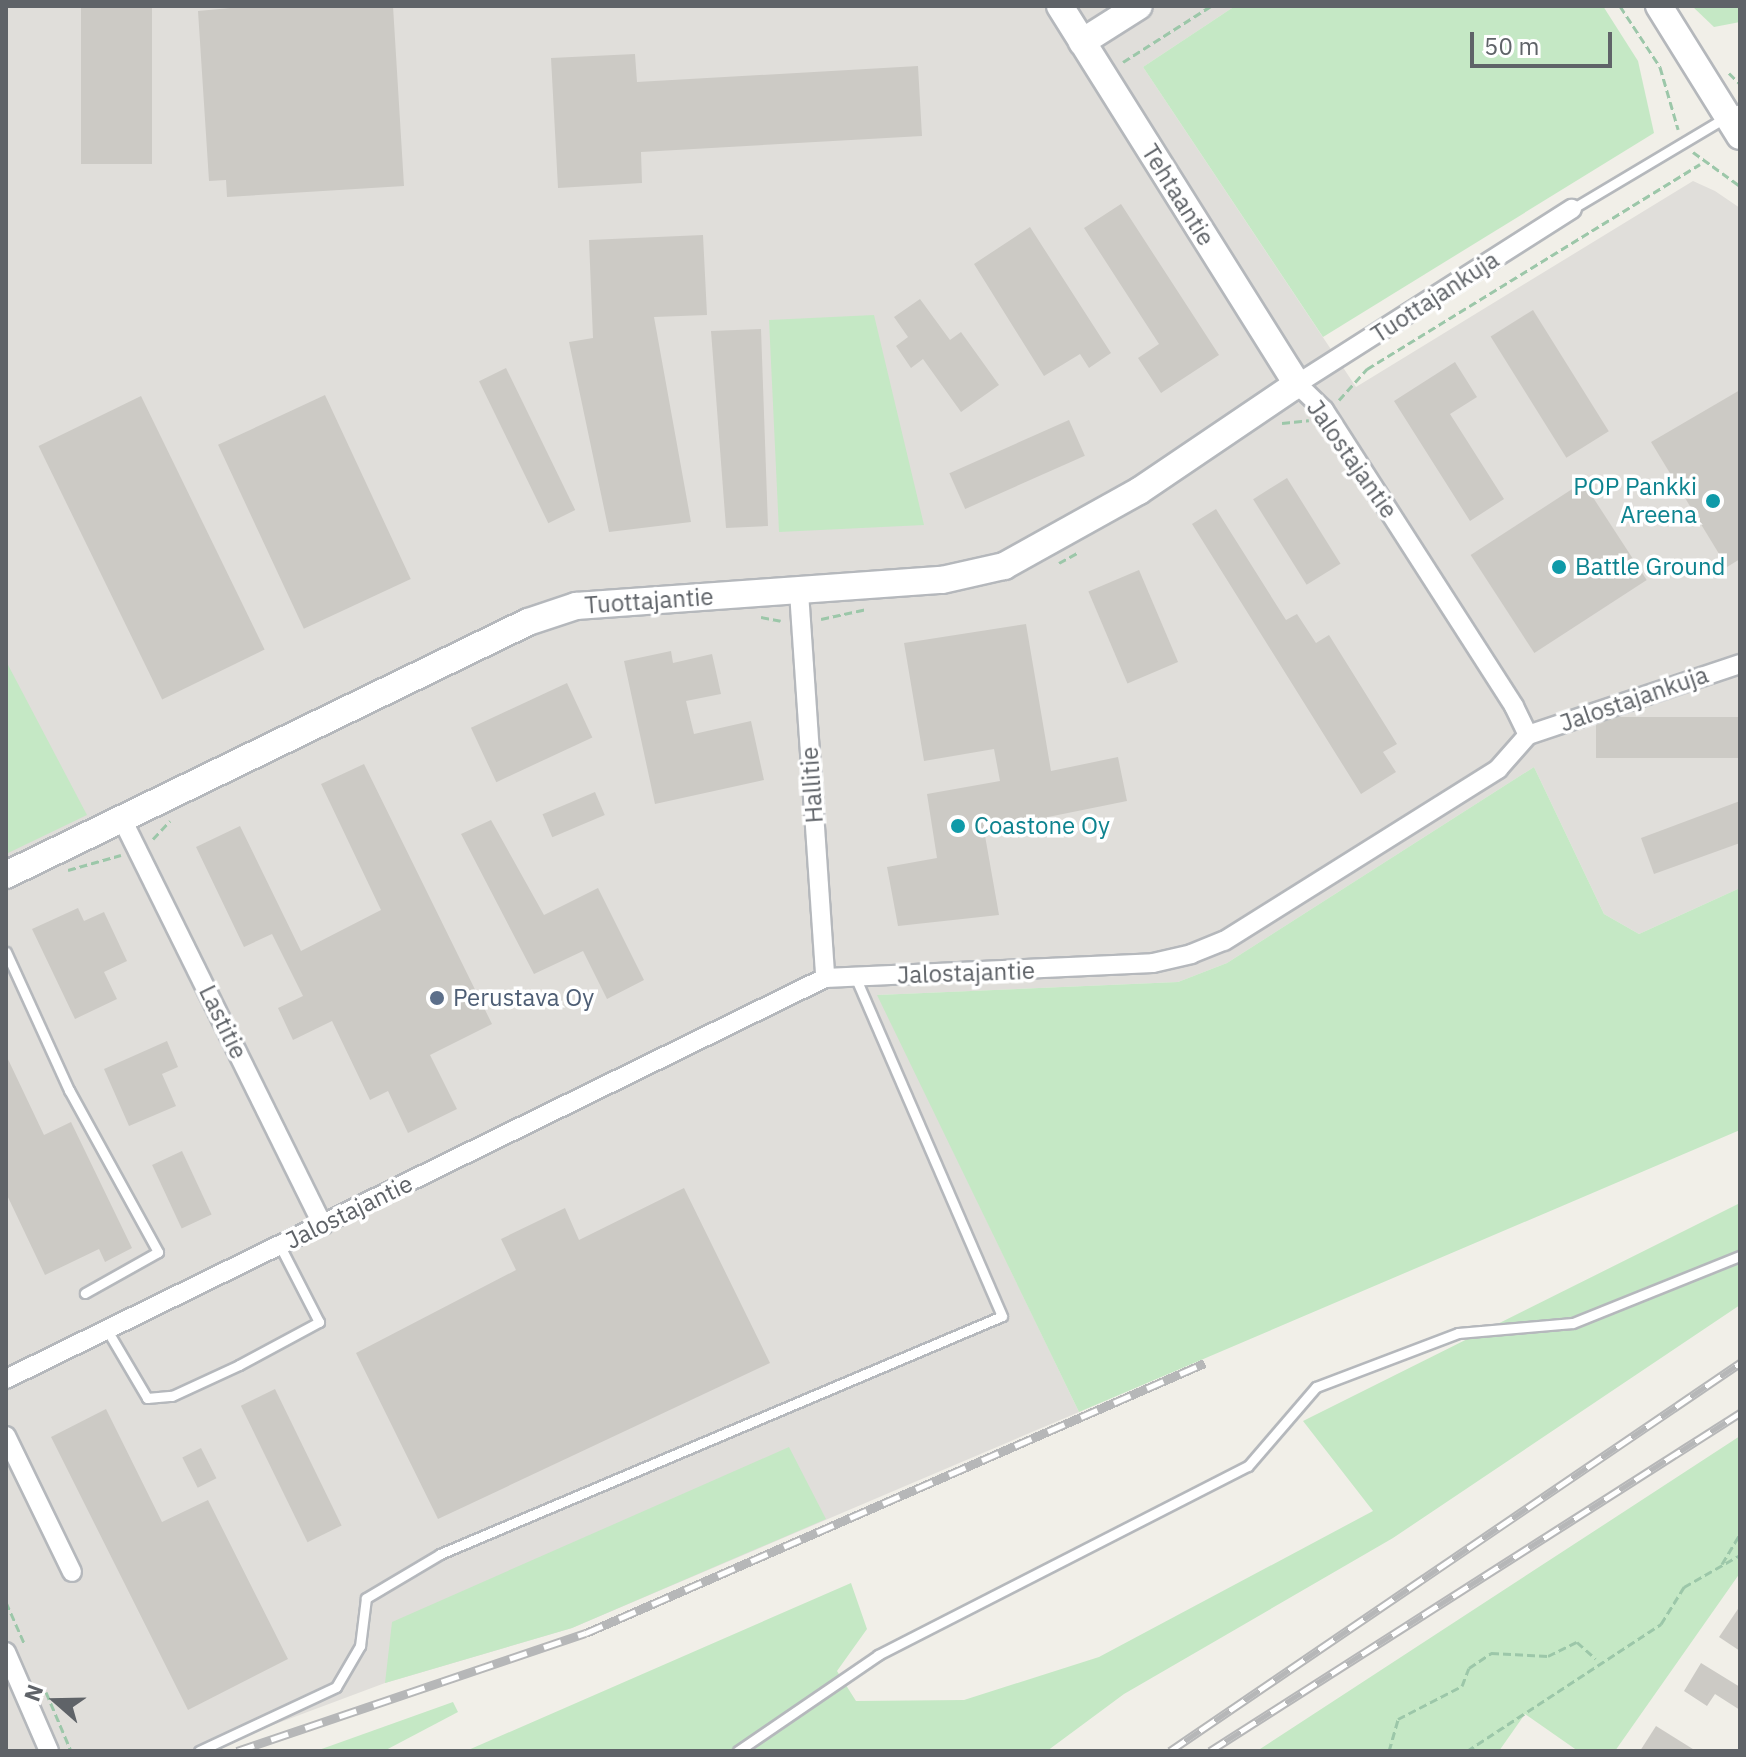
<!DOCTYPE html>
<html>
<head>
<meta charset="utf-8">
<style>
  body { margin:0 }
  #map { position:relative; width:1746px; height:1757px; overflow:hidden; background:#f1efe8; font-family:"IBM Plex Sans",sans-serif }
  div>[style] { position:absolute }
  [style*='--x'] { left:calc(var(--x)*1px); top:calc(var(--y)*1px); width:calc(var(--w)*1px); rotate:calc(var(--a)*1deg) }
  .industrial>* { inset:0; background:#e0deda }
  .green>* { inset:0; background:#c5e8c5 }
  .building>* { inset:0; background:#cccac5; transform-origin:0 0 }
  .path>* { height:3px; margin-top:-1.5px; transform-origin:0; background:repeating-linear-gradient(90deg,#9cc7a9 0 8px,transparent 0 12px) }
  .roads { filter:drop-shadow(2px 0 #b5b8bc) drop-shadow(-2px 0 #b5b8bc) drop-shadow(0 2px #b5b8bc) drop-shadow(0 -2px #b5b8bc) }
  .lane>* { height:9px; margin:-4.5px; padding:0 4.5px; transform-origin:4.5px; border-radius:4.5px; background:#fff }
  .street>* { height:18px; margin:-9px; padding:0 9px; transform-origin:9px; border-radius:9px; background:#fff }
  .secondary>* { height:26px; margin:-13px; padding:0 13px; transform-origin:13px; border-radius:13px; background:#fff }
  .rail>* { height:9px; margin-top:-4.5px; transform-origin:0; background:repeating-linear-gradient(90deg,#fff 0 18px,#b6b7b8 0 36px); box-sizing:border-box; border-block:2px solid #b6b7b8 }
  .dots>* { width:22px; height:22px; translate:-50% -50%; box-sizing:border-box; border:4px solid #fff; border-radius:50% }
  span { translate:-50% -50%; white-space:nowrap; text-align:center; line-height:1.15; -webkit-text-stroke:7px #fff; paint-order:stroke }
  .street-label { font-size:24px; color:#5f6368 }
  .culture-label { font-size:24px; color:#0d838f }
  .right { translate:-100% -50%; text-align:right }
  .left { translate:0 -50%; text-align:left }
  .service-label { font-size:24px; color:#4e5e75 }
  .frame { position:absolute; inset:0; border:8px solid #5f6368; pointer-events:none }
  .north { position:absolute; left:16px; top:1661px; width:80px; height:80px; -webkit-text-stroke:6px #fff; paint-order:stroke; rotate:290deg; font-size:22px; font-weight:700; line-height:32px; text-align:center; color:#5f6368 }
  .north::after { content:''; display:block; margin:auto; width:28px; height:36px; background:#5f6368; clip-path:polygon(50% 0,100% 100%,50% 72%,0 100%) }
  .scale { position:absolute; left:1470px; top:32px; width:142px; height:36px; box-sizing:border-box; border:4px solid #5f6368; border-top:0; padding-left:10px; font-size:24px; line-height:28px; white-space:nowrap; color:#5f6368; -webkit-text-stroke:6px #fff; paint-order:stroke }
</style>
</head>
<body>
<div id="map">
  <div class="industrial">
    <div style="clip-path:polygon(6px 6px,1235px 6px,1143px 67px,1356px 387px,1693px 181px,1715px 191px,1740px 208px,1740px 888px,1639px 934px,1604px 914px,1534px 767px,1227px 963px,1178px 982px,878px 995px,1079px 1412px,572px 1628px,385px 1683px,203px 1751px,6px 1751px)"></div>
  </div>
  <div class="green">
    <div style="clip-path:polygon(1235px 6px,1603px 6px,1638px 61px,1654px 133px,1323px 337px,1143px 67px)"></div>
    <div style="clip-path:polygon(1692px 6px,1740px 6px,1740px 22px,1714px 27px)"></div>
    <div style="clip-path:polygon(874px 315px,924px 525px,779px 532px,769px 320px)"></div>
    <div style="clip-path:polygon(6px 661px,87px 815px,6px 854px)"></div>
    <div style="clip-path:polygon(1534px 767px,1604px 914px,1639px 934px,1740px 888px,1740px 1130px,1079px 1412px,877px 995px,1178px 982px,1227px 963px)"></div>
    <div style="clip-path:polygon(1740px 1203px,1740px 1305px,1393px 1538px,1124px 1694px,1047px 1751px,466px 1751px,851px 1583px,867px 1629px,837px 1671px,856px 1701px,964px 1700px,1099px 1657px,1373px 1511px,1303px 1421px)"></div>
    <div style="clip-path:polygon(1740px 1436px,1740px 1573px,1615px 1751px,1578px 1751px,1525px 1714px,1499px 1751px,1257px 1751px)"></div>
    <div style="clip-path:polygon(789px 1447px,826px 1519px,572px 1628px,385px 1683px,392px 1622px)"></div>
    <div style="clip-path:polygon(453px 1702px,458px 1712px,384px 1751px,316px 1751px)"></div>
  </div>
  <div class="building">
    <div style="left:81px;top:6px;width:71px;height:158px"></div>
    <div style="clip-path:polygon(252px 6px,393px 6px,404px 186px,227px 197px,226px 180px,209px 181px,198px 11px)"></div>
    <div style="clip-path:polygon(635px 54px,637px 82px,918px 66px,922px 136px,641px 152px,642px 183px,558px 188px,551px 58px)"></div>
    <div style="clip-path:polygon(1121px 204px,1219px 355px,1161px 393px,1138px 358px,1159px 344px,1084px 228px)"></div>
    <div style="clip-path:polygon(1030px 227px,1111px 353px,1089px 368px,1080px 354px,1044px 376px,974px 264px)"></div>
    <div style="clip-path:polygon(703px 235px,707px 315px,654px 317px,691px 522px,609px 532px,569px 342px,593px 338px,589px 240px)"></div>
    <div style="clip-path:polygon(920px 299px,950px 340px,961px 332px,999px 385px,961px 412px,923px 359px,911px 368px,896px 346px,908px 337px,894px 317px)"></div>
    <div style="left:1533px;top:310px;width:143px;height:50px;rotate:58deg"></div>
    <div style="clip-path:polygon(761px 329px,768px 526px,726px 528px,711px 331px)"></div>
    <div style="clip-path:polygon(1455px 362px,1477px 397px,1450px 414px,1504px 499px,1470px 521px,1394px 401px)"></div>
    <div style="left:506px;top:368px;width:158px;height:30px;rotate:64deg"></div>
    <div style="clip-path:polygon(1740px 390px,1740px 559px,1727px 567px,1651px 442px)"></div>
    <div style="left:325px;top:395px;width:203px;height:118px;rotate:65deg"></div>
    <div style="left:141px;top:396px;width:282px;height:114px;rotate:64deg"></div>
    <div style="left:1069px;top:420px;width:39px;height:131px;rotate:66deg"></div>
    <div style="left:1287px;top:478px;width:101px;height:40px;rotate:58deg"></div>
    <div style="left:1583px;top:482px;width:117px;height:134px;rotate:57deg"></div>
    <div style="clip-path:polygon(1216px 509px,1286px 620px,1297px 614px,1316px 643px,1329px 635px,1397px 744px,1383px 752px,1396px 772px,1361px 794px,1192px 524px)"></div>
    <div style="left:1139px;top:570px;width:100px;height:55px;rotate:67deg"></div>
    <div style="clip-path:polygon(1026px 624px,1051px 771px,1118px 757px,1127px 801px,984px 830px,999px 915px,898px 926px,887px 867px,937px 858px,927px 794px,1000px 781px,994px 749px,924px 761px,904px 643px)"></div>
    <div style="clip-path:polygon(671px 651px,673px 663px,712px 654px,721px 694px,686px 701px,694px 734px,751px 721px,764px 780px,655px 804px,624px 661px)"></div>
    <div style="left:567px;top:683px;width:60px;height:106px;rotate:65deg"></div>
    <div style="left:1740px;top:717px;width:41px;height:144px;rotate:90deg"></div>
    <div style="clip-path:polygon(364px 764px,492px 1024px,430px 1055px,457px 1109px,408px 1133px,388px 1091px,370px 1100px,332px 1021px,293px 1040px,278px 1008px,303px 996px,272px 934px,244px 947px,196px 847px,240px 826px,301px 951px,381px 910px,321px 784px)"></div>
    <div style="left:595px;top:792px;width:25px;height:57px;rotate:67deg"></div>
    <div style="clip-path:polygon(1740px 801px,1740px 843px,1654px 874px,1641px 838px)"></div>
    <div style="clip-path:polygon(491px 820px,544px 915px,598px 888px,644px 980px,607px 999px,583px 951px,534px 974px,461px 834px)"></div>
    <div style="clip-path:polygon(78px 908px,84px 921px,104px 912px,127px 961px,104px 972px,117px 999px,75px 1019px,32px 929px)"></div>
    <div style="clip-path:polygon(167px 1041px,178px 1067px,162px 1074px,176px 1106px,129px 1126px,104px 1069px)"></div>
    <div style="clip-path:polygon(6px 1055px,44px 1135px,71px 1122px,132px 1248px,105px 1262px,99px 1249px,45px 1275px,6px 1193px)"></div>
    <div style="left:182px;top:1151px;width:70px;height:33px;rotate:65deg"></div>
    <div style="clip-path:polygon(684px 1188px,770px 1363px,438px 1519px,356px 1353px,516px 1270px,501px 1239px,565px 1208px,579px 1240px)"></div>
    <div style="left:275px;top:1389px;width:152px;height:38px;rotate:64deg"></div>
    <div style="clip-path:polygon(106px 1409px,162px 1522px,208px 1500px,288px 1659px,188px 1710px,51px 1437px)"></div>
    <div style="left:201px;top:1448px;width:34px;height:21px;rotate:63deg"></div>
    <div style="clip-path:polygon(1740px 1606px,1740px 1651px,1719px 1637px)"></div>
    <div style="clip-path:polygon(1701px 1663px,1740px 1687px,1740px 1710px,1715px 1694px,1707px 1706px,1684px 1691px)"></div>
    <div style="clip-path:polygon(1656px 1726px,1696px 1751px,1640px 1751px)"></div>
  </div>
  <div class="path">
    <div style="--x:1620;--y:6;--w:73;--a:56.7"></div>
    <div style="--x:1660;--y:67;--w:65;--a:73.8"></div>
    <div style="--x:1123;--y:62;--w:104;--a:-32.5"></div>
    <div style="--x:1729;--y:73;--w:16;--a:45"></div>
    <div style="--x:1693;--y:152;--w:58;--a:35.9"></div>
    <div style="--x:1339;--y:400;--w:42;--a:-47.9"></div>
    <div style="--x:1367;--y:369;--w:391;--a:-31.6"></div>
    <div style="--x:1282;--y:423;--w:27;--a:-6"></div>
    <div style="--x:1059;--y:563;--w:21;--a:-29"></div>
    <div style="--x:761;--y:617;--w:20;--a:11"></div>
    <div style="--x:821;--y:619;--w:47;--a:-12.3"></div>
    <div style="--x:153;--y:839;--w:25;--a:-47"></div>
    <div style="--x:68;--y:870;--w:55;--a:-15.8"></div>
    <div style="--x:1722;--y:1564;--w:35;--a:-59"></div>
    <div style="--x:6;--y:1602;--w:47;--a:66.2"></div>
    <div style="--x:46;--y:1692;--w:64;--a:67"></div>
    <div style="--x:1389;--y:1751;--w:33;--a:-74"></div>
    <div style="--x:1398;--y:1719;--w:72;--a:-27.3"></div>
    <div style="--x:1462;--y:1686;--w:19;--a:-69"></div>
    <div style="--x:1469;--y:1668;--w:27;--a:-34"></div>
    <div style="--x:1491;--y:1653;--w:57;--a:3"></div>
    <div style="--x:1548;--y:1656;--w:32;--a:-26"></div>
    <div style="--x:1577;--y:1642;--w:25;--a:42"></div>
    <div style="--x:1467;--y:1751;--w:232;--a:-33.2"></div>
    <div style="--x:1661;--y:1624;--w:44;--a:-58.1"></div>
    <div style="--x:1684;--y:1587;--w:64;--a:-29.7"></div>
  </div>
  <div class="roads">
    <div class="lane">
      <div style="--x:1572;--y:209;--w:196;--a:-30.8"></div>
      <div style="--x:6;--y:952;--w:152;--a:65.5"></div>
      <div style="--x:69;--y:1090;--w:185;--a:61.2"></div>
      <div style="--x:158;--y:1252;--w:84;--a:150.7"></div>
      <div style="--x:107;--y:1330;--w:79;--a:59.5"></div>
      <div style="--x:147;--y:1398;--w:25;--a:-5"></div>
      <div style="--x:172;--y:1396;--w:74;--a:-24.8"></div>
      <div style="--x:239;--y:1365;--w:91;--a:-28.3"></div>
      <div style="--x:319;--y:1322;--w:85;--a:-117.2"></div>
      <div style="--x:199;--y:1751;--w:151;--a:-25"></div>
      <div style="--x:336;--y:1687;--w:48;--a:-59.7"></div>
      <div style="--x:360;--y:1646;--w:48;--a:-82.9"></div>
      <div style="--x:366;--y:1598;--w:86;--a:-30.7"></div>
      <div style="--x:440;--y:1554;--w:610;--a:-22.95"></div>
      <div style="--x:1002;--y:1316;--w:369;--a:-113.4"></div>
      <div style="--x:738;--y:1751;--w:170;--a:-34.4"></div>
      <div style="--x:878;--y:1655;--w:415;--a:-27.1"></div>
      <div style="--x:1248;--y:1466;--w:104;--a:-49.3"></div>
      <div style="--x:1316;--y:1387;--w:152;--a:-20.8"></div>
      <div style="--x:1458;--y:1333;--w:115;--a:-5"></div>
      <div style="--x:1573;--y:1323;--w:180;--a:-21.9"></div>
    </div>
    <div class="street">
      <div style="--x:799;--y:592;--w:387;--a:86.1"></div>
      <div style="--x:1528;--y:735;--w:224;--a:-18.5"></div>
      <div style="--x:122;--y:819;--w:453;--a:63.7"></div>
      <div style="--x:6;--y:1379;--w:912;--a:-26.09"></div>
      <div style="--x:825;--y:978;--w:328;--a:-2.6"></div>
      <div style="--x:1153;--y:963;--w:39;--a:-13"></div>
      <div style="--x:1191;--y:954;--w:35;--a:-22"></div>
      <div style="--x:1224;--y:941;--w:324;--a:-32.1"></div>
      <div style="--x:1498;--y:769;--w:45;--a:-48.6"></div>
      <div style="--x:1528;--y:735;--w:32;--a:-116"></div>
      <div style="--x:1514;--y:706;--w:352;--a:-122.7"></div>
      <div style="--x:1324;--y:410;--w:37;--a:-136"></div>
      <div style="--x:1297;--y:384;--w:326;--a:-32.5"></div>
      <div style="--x:6;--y:1436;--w:151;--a:64.1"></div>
      <div style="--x:6;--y:1652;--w:108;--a:66.5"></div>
    </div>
    <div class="secondary">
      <div style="--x:1659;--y:6;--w:153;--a:58.1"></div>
      <div style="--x:1082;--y:42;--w:67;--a:-32.3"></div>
      <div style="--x:6;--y:875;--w:580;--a:-25.86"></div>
      <div style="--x:528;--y:622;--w:51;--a:-18.4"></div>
      <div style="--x:576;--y:606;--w:367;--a:-4.1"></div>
      <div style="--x:942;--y:580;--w:64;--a:-12.7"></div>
      <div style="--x:1004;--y:566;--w:154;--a:-29.1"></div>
      <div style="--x:1139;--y:491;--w:191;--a:-34.1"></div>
      <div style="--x:1297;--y:384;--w:446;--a:-122.1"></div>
    </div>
  </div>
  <div class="rail">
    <div style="--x:237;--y:1751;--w:368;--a:-18.7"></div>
    <div style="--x:586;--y:1633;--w:675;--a:-23.57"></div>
    <div style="--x:1170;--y:1751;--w:690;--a:-34.24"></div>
    <div style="--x:1210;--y:1751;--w:629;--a:-32.53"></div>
  </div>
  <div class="dots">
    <div style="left:1713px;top:501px;background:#0f9aa8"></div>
    <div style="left:1559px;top:567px;background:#0f9aa8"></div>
    <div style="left:958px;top:826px;background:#0f9aa8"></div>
    <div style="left:437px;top:998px;background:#5c6f8a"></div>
  </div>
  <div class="street-label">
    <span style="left:1178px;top:195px;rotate:58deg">Tehtaantie</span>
    <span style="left:1435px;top:297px;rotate:-33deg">Tuottajankuja</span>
    <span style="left:1352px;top:459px;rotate:55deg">Jalostajantie</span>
    <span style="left:649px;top:601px;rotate:-4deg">Tuottajantie</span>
    <span style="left:1634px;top:699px;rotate:-19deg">Jalostajankuja</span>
    <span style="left:812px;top:785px;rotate:-94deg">Hallitie</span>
    <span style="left:966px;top:973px;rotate:-2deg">Jalostajantie</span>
    <span style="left:223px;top:1022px;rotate:64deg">Lastitie</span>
    <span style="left:349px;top:1212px;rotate:-26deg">Jalostajantie</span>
  </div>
  <div class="culture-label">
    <span class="right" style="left:1697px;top:501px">POP Pankki<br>Areena</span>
    <span class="left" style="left:1575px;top:567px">Battle Ground</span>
    <span class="left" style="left:974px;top:826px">Coastone Oy</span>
  </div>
  <div class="service-label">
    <span class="left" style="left:453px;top:998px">Perustava Oy</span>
  </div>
  <div class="frame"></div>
  <div class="north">N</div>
  <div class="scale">50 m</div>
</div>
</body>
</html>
